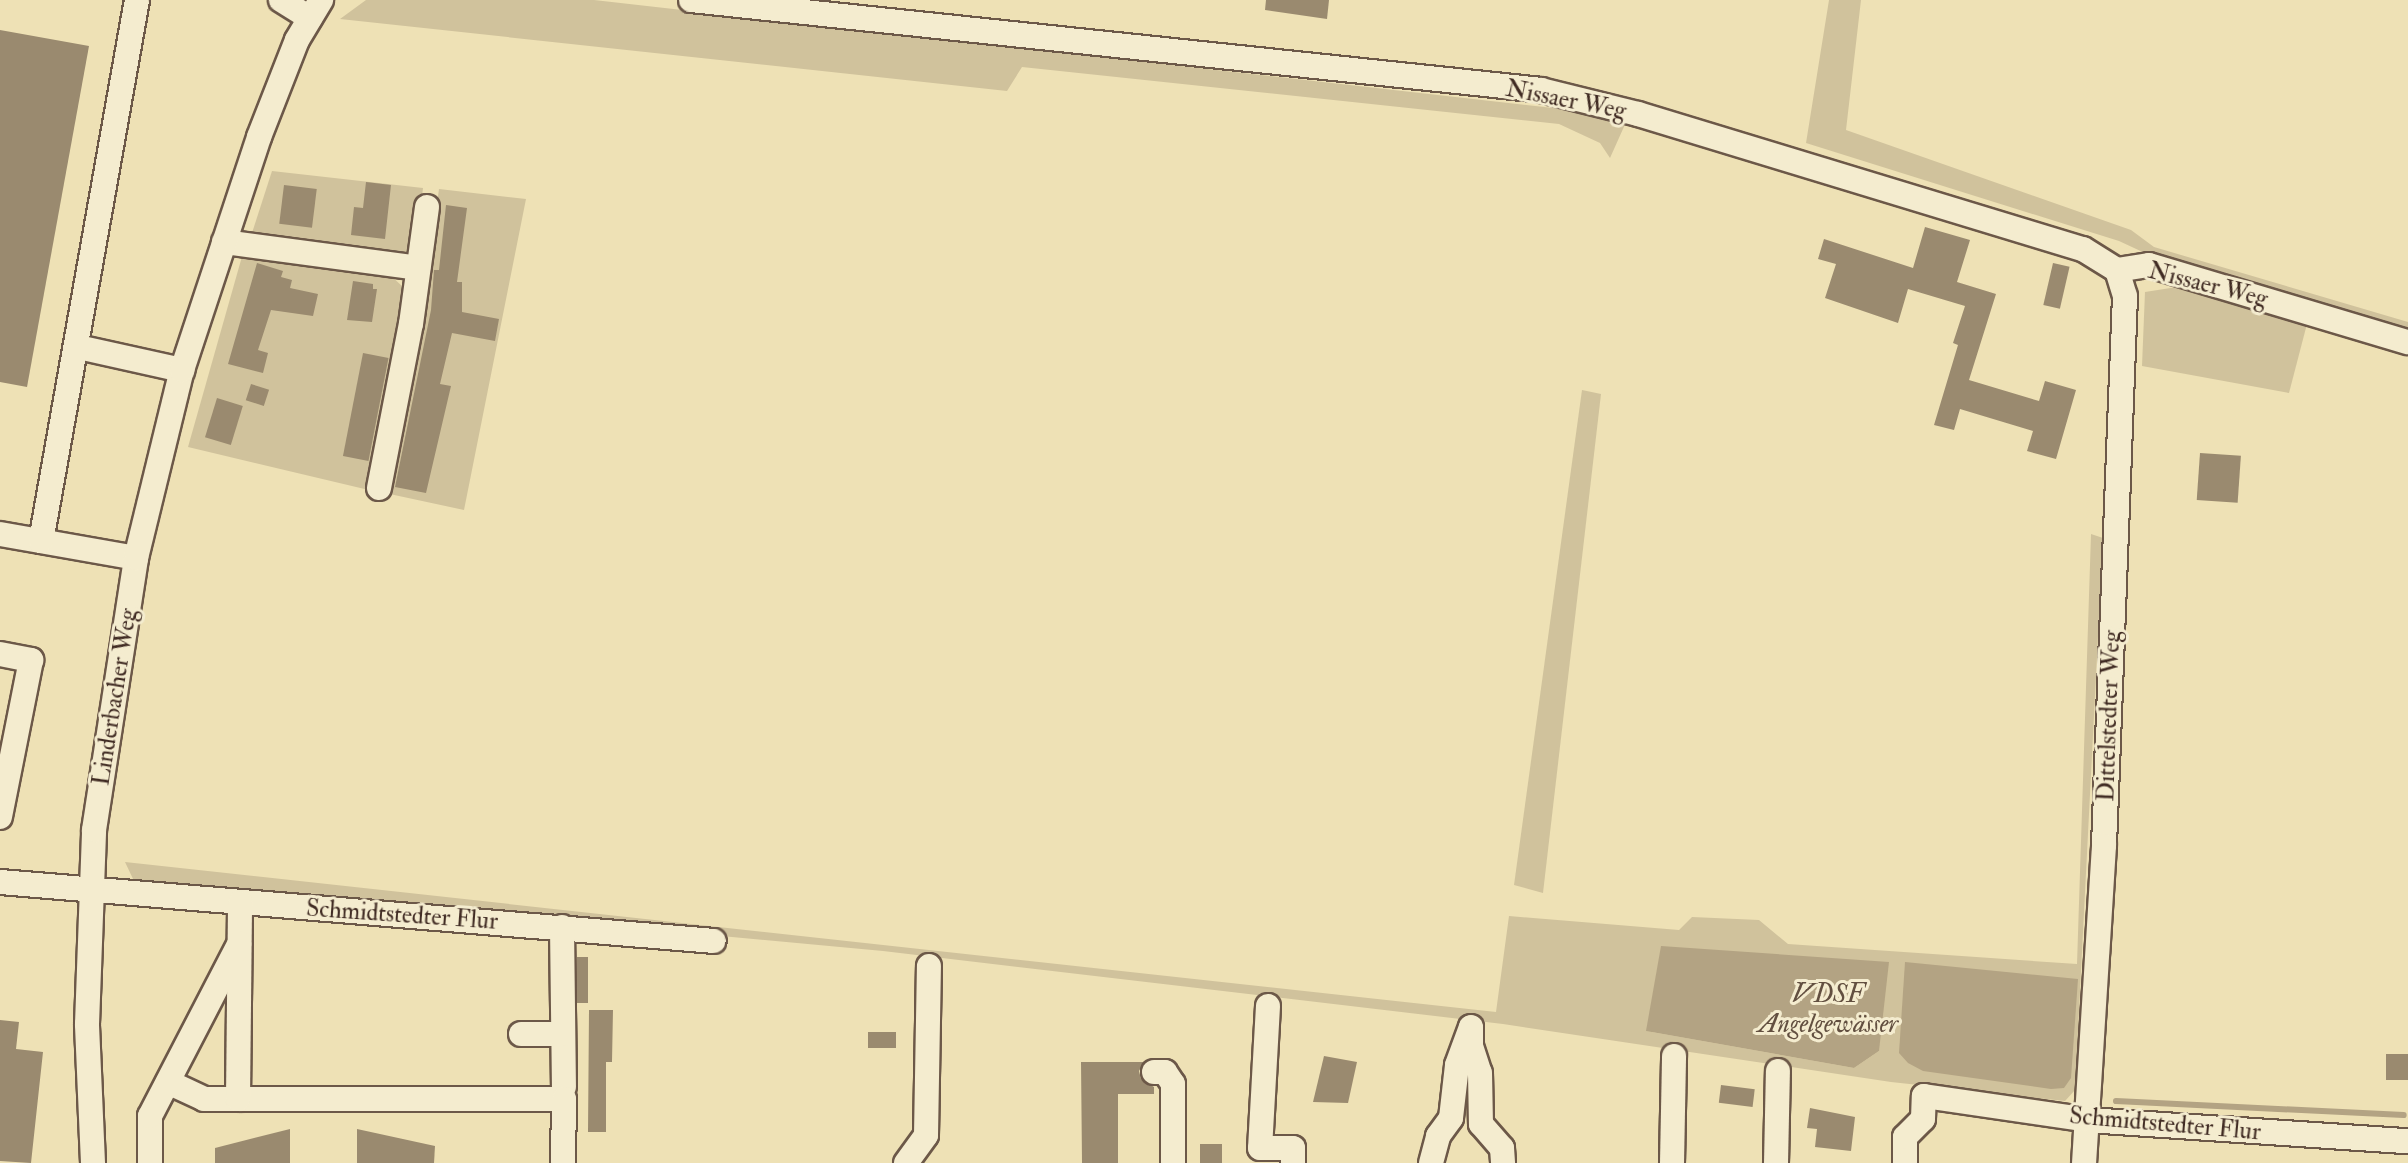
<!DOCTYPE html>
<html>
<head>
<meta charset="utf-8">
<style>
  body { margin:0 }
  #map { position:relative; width:2408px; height:1163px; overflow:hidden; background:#eee1b5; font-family:"IM FELL Double Pica",serif }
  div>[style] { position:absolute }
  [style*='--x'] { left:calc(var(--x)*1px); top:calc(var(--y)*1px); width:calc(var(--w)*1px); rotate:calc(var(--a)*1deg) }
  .green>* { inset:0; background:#d0c29c }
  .water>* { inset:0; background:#b3a383 }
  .stream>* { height:6px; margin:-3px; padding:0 3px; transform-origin:3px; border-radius:3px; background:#b3a383 }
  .building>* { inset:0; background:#9a8a6f; transform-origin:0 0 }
  .roads { filter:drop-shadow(2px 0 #6c5848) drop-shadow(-2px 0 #6c5848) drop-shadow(0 2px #6c5848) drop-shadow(0 -2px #6c5848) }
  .minor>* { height:24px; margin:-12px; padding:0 12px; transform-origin:12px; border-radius:12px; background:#f4eccf }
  span { translate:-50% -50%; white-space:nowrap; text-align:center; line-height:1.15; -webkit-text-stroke:6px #f4eccf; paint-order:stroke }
  .street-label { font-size:24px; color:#402b23 }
  .water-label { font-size:26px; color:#624f40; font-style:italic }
</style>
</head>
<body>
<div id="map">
  <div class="green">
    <div style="clip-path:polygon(366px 0,594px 0,1580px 111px,1627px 120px,1610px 158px,1600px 143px,1559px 124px,1022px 67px,1007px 91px,340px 19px)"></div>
    <div style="clip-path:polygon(1829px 0,1861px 0,1846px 130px,2131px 230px,2154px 247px,2408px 322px,2408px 332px,2147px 254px,2119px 241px,1806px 143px)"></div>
    <div style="clip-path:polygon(272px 171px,423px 188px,415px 253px,411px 258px,254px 238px,252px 233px)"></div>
    <div style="clip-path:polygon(439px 189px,526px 199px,464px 510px,385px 493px,421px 319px)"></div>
    <div style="clip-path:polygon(243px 253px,388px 273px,403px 287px,406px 299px,373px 491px,188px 447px)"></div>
    <div style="clip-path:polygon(2177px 287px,2308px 320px,2289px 393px,2142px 366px,2145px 292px)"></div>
    <div style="clip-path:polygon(1582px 390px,1601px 394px,1543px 893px,1514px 885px)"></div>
    <div style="clip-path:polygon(evenodd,2091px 534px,2103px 538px,2075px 1090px,2065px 1101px,1891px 1082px,1503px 1024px,883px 951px,134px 881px,125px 862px,1496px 1012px,1509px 916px,1679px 930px,1692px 917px,1759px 920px,1788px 944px,2077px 964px,2091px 534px,1646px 1031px,1879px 1051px,1854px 1068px,1646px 1031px)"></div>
  </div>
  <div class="water">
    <div style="clip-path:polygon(1661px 946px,1889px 962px,1879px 1051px,1854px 1068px,1646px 1031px)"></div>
    <div style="clip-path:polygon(1905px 962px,2078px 979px,2071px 1078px,2064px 1088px,2051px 1089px,1923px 1071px,1908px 1063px,1899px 1053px)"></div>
  </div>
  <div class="stream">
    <div style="--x:2116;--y:1101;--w:288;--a:2.8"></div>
  </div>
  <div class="building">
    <div style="clip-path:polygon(1266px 0,1329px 0,1327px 19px,1265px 10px)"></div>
    <div style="clip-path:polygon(0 30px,89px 46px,27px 387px,0 382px)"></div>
    <div style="clip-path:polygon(366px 182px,391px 185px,385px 239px,351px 235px,354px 207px,363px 208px)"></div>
    <div style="left:284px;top:185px;width:33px;height:39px;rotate:7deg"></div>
    <div style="clip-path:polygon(446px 205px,467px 208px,457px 282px,462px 282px,462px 312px,499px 319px,495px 341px,452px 333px,440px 384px,451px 386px,426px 493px,395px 487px,431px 310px,434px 270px,439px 270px)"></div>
    <div style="clip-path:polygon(1925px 227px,1970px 240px,1957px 282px,1996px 294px,1969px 380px,2039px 401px,2045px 381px,2076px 390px,2056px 459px,2027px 451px,2033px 431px,1960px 409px,1954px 430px,1934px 425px,1958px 345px,1953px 343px,1965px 306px,1908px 289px,1898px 323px,1825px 298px,1836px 264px,1818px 259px,1824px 239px,1913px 268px)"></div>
    <div style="clip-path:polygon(257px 263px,283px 271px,281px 277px,292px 280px,290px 288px,318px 294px,313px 316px,271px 310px,258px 350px,268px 353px,263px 373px,228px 364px)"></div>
    <div style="left:2053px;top:263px;width:17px;height:43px;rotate:13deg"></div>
    <div style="clip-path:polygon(353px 281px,373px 284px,373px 289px,377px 289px,372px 322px,347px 320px)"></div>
    <div style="left:363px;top:353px;width:26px;height:105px;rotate:11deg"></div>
    <div style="left:251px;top:384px;width:19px;height:17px;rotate:18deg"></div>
    <div style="left:217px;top:398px;width:27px;height:41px;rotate:17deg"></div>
    <div style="left:2200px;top:453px;width:41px;height:47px;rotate:4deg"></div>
    <div style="left:577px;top:957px;width:11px;height:46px"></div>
    <div style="clip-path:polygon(589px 1010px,613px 1010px,612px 1062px,606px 1062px,606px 1132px,588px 1132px)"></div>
    <div style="clip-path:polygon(0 1020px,19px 1022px,16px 1049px,43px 1052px,31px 1163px,0 1161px)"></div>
    <div style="left:868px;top:1032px;width:28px;height:16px"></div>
    <div style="left:2408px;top:1054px;width:26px;height:22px;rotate:90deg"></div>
    <div style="clip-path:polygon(1324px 1056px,1357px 1062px,1348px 1103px,1313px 1102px)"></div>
    <div style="clip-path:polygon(1081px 1062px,1144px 1062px,1139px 1071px,1141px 1079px,1154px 1087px,1154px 1094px,1118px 1094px,1118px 1163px,1082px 1163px)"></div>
    <div style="left:1721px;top:1085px;width:34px;height:18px;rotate:7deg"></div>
    <div style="clip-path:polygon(1810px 1108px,1855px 1117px,1851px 1151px,1815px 1147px,1817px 1129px,1807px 1128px)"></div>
    <div style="clip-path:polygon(290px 1129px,290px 1163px,215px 1163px,215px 1148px)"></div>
    <div style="clip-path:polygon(357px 1129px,435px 1146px,434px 1163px,357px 1163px)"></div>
    <div style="left:1200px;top:1144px;width:22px;height:19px"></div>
  </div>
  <div class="roads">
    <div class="minor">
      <div style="--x:281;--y:0;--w:34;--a:32"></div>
      <div style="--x:691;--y:0;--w:855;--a:6.04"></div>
      <div style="--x:1541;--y:90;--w:100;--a:13.9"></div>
      <div style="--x:1638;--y:114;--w:465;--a:16.9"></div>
      <div style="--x:2083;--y:249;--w:40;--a:32"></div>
      <div style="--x:2117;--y:270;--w:27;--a:73"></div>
      <div style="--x:2125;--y:296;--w:550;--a:92.19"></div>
      <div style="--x:2104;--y:846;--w:318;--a:93.6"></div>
      <div style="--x:224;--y:242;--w:196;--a:7.6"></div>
      <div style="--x:2117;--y:270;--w:32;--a:-9"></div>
      <div style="--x:2149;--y:265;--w:270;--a:16.6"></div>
      <div style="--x:78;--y:347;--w:107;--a:12.5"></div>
      <div style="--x:379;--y:488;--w:167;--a:-79"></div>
      <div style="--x:411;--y:324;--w:118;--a:-82.2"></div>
      <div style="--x:0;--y:534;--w:138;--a:10"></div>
      <div style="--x:41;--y:541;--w:549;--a:-79.94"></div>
      <div style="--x:0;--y:654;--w:32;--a:11"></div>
      <div style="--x:31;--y:660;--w:160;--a:101.2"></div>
      <div style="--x:0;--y:882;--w:716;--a:4.72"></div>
      <div style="--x:562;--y:927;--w:160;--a:89.3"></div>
      <div style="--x:1268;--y:1006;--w:142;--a:93.2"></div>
      <div style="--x:1260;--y:1148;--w:33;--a:0"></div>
      <div style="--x:1293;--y:1148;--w:15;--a:90"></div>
      <div style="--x:521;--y:1034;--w:42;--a:0"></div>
      <div style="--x:1154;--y:1072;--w:11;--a:0"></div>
      <div style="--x:1165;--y:1072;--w:14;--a:56"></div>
      <div style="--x:1173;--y:1084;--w:79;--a:90"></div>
      <div style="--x:168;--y:1082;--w:40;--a:25"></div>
      <div style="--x:204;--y:1099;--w:360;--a:0"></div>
      <div style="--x:564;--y:1099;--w:64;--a:90.9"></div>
      <div style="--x:238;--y:1099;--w:196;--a:-89.4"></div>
      <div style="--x:93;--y:1163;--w:139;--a:-92.5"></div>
      <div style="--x:87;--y:1024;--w:194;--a:-87.9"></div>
      <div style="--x:94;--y:830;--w:275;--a:-81.2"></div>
      <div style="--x:136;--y:558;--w:194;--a:-76.3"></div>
      <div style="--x:182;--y:370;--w:245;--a:-71.7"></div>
      <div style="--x:259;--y:137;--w:104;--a:-68.6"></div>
      <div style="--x:297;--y:40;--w:47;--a:-59"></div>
      <div style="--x:150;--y:1163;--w:47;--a:-90"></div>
      <div style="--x:150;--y:1116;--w:194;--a:-62.6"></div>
      <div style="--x:906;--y:1163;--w:34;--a:-54"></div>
      <div style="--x:926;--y:1135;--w:169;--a:-89"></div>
      <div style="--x:1431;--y:1163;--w:28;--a:-75"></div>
      <div style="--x:1438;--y:1136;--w:22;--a:-54"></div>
      <div style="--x:1451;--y:1118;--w:53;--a:-83.5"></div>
      <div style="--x:1457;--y:1065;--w:40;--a:-69.8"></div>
      <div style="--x:1471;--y:1027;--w:19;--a:90"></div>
      <div style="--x:1471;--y:1046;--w:28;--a:72"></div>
      <div style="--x:1480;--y:1073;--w:51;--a:88.9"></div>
      <div style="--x:1481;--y:1124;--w:32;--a:49"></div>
      <div style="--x:1502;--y:1148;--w:15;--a:86"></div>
      <div style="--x:1672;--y:1163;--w:107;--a:-88.9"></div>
      <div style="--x:1776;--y:1163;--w:92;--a:-88.8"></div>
      <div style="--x:1905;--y:1163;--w:26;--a:-90"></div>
      <div style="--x:1905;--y:1137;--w:25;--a:-45"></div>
      <div style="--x:1923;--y:1119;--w:23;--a:-88"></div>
      <div style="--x:1924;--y:1096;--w:166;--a:8.3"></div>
      <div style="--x:2088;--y:1120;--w:321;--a:3.8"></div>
    </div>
  </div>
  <div class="street-label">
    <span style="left:1566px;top:100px;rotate:11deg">Nissaer Weg</span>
    <span style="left:2208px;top:285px;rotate:14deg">Nissaer Weg</span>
    <span style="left:115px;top:697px;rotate:-81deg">Linderbacher Weg</span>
    <span style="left:2109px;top:716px;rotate:-88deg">Dittelstedter Weg</span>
    <span style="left:402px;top:915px;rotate:4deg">Schmidtstedter Flur</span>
    <span style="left:2165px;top:1124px;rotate:5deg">Schmidtstedter Flur</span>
  </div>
  <div class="water-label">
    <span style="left:1828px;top:1010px">VDSF<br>Angelgewässer</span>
  </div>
</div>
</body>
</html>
